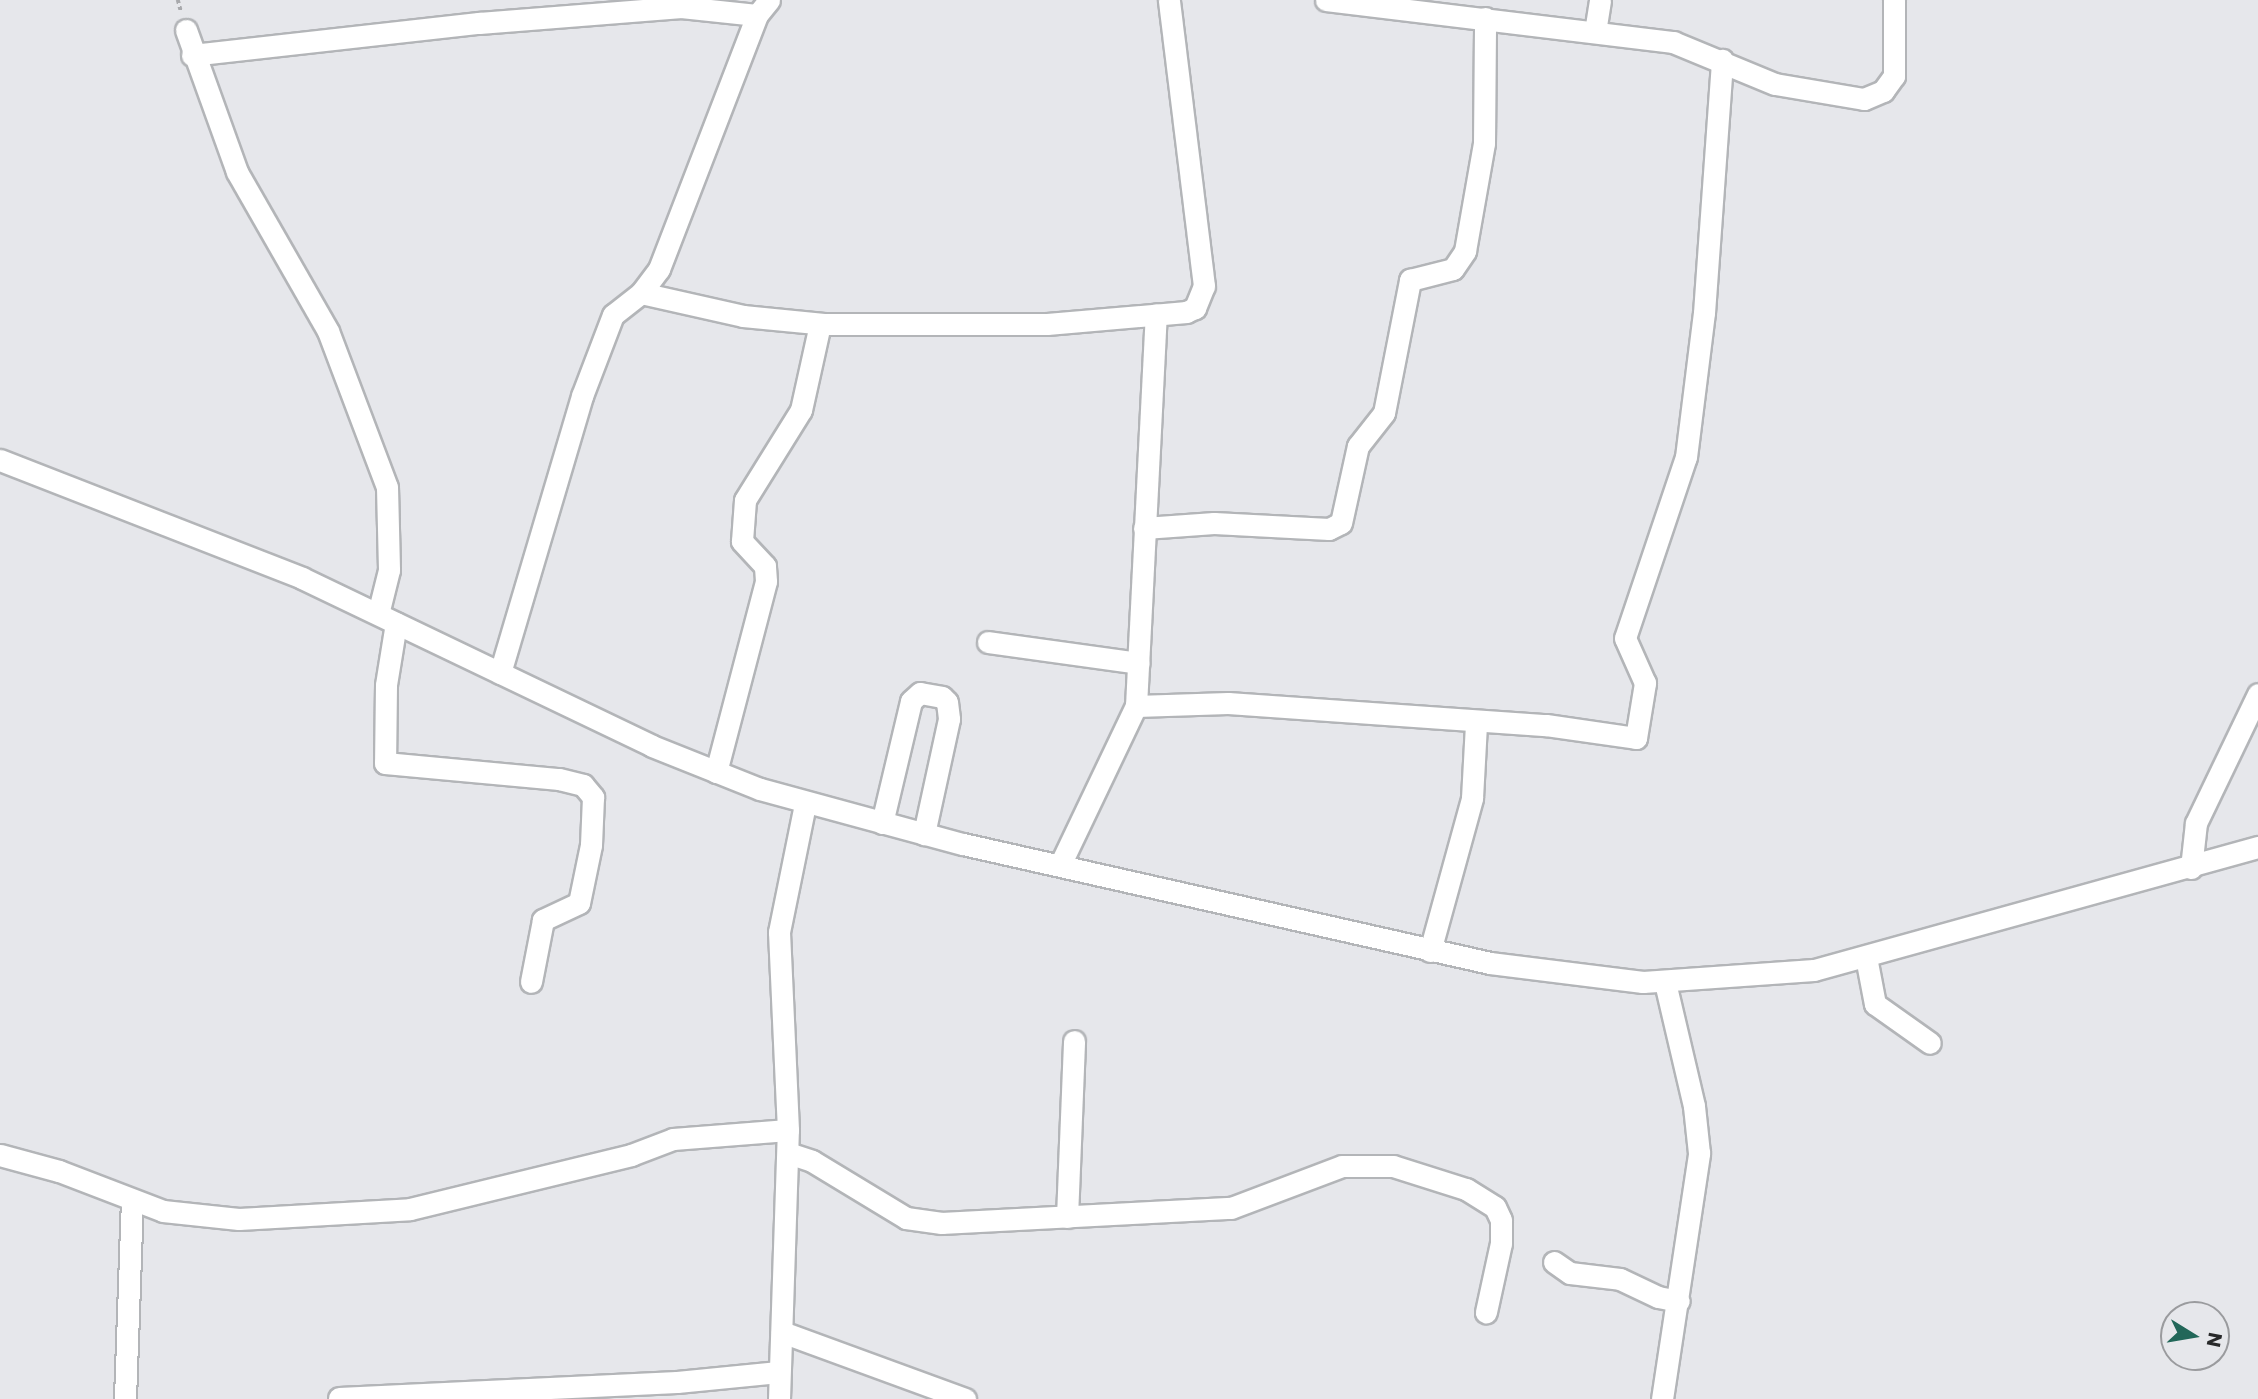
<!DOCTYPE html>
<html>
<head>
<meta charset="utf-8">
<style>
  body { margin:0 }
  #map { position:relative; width:2258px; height:1399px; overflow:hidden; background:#e6e7eb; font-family:Poppins,sans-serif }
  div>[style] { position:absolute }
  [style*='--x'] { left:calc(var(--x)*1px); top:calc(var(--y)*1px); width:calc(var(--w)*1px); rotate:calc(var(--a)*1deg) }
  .path>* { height:3.5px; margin-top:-1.75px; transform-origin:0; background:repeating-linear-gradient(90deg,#a8a9ac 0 3.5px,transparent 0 7px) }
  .roads { filter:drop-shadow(2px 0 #b3b5b8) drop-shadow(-2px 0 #b3b5b8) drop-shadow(0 2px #b3b5b8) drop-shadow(0 -2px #b3b5b8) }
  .minor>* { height:21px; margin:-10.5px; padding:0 10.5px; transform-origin:10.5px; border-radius:10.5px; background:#fff }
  span { translate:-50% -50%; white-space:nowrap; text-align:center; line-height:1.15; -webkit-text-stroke:7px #e6e7eb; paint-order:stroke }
  .north { position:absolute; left:2160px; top:1301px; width:70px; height:70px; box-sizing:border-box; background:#e6e7eb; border:2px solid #9a9b9e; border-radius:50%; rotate:101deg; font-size:19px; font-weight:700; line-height:28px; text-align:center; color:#28292a }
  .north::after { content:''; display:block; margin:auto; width:24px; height:32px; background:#226759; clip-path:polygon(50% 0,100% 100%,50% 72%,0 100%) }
</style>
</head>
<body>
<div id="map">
  <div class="path">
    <div style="--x:178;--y:0;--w:11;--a:75"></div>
  </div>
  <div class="roads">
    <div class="minor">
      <div style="--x:1326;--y:0;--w:350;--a:6.9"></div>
      <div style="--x:1673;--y:42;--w:110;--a:22.4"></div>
      <div style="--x:1775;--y:84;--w:90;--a:9.6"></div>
      <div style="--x:1864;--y:99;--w:21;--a:-23"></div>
      <div style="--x:1883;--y:91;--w:19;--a:-54"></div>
      <div style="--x:1894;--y:76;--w:76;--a:-90"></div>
      <div style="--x:186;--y:30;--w:151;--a:70.2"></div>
      <div style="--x:237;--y:172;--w:183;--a:60.2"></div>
      <div style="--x:328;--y:331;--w:167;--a:69.3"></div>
      <div style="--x:387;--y:487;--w:83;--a:88.6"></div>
      <div style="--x:389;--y:570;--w:45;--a:104"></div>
      <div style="--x:1595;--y:32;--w:32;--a:-81"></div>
      <div style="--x:192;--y:55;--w:289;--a:-6.4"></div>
      <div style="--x:479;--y:23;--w:203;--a:-4.5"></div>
      <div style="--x:681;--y:7;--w:76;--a:6"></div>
      <div style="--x:641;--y:293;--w:105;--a:12.7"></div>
      <div style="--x:743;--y:316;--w:81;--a:5.6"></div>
      <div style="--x:824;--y:324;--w:223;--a:0"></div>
      <div style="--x:1047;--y:324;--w:140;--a:-4.9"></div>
      <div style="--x:1186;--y:312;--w:10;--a:-24"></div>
      <div style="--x:1195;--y:308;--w:24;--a:-68"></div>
      <div style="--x:1204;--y:286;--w:288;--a:-97"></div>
      <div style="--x:0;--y:460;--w:324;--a:21.3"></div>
      <div style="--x:302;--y:578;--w:388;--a:25.6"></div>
      <div style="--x:652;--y:746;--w:116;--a:21.7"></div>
      <div style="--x:760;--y:789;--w:210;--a:15.2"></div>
      <div style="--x:963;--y:844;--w:540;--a:12.72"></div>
      <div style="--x:1490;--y:963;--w:154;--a:7.1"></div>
      <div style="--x:1643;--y:982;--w:171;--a:-4"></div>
      <div style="--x:1814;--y:970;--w:461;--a:-15.5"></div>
      <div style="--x:1144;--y:528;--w:70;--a:-4.1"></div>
      <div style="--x:1214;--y:523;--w:115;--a:3"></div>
      <div style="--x:1329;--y:529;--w:13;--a:-27"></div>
      <div style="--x:1341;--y:523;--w:79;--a:-77.6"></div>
      <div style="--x:1358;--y:446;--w:42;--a:-51.8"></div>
      <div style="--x:1384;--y:413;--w:136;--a:-78.9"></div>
      <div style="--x:1410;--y:280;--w:44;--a:-14.3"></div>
      <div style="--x:1453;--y:269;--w:22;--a:-56"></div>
      <div style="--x:1465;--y:251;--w:110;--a:-80"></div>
      <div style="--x:1484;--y:143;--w:125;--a:-89.5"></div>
      <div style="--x:396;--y:623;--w:63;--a:99.2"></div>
      <div style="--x:386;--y:685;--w:78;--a:90.7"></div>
      <div style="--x:385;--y:763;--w:175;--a:5.3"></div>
      <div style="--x:559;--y:779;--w:25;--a:14"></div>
      <div style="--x:583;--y:785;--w:16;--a:50"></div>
      <div style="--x:593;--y:797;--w:48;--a:92.4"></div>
      <div style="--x:591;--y:845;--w:59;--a:101.7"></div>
      <div style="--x:579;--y:903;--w:40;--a:155"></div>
      <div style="--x:543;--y:920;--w:63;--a:101"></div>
      <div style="--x:988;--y:642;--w:152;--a:7.9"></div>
      <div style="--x:500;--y:673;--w:289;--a:-73.5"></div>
      <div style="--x:582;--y:396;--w:87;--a:-69.1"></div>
      <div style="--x:613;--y:315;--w:36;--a:-38"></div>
      <div style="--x:641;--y:293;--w:30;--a:-53"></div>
      <div style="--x:659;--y:269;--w:272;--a:-68.9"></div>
      <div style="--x:757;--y:15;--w:19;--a:-51"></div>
      <div style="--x:1136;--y:706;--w:92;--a:-1.9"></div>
      <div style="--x:1228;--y:703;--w:319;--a:4"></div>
      <div style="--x:1546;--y:725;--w:91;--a:8.2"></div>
      <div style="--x:1636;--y:738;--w:56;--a:-80.7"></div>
      <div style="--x:1645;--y:683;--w:49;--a:-114"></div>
      <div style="--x:1625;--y:638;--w:191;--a:-71.4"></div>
      <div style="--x:1686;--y:457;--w:145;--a:-82.9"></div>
      <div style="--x:1704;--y:313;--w:254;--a:-85.9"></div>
      <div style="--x:716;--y:772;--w:197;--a:-75.3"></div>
      <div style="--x:766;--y:581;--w:15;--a:-94"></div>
      <div style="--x:765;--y:566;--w:34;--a:-133"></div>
      <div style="--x:742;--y:541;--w:41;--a:-85.8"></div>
      <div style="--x:745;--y:500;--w:106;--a:-58.1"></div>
      <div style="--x:801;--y:410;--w:88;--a:-77.5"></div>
      <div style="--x:882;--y:823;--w:125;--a:-76.6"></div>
      <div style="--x:911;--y:701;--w:12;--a:-42"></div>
      <div style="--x:920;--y:693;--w:22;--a:10"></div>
      <div style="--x:942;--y:697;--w:7;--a:45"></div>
      <div style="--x:947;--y:702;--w:17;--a:83"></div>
      <div style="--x:949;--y:719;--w:118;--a:102.3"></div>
      <div style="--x:1060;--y:865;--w:176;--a:-64.5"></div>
      <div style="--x:1136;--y:706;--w:392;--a:-87.1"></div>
      <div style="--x:2191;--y:868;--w:45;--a:-83.7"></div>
      <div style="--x:2196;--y:823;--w:143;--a:-64.3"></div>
      <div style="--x:1430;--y:951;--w:159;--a:-74.6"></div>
      <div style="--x:1472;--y:798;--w:75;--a:-86.9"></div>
      <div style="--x:1866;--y:957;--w:48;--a:79.2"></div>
      <div style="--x:1875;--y:1004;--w:67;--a:35.3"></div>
      <div style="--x:788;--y:1153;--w:25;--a:18"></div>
      <div style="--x:812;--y:1161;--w:110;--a:31.2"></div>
      <div style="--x:906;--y:1218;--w:36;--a:8"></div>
      <div style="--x:942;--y:1223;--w:289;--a:-3"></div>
      <div style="--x:1231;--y:1208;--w:119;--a:-20.7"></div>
      <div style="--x:1342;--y:1166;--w:51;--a:0"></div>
      <div style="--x:1393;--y:1166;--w:77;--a:17.5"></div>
      <div style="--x:1466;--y:1189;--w:34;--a:32"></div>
      <div style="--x:1495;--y:1207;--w:14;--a:65"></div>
      <div style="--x:1501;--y:1220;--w:23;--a:90"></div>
      <div style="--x:1501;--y:1243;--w:71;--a:102.3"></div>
      <div style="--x:0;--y:1155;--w:61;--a:15.2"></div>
      <div style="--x:59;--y:1171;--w:111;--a:21"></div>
      <div style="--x:163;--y:1211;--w:76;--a:6"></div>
      <div style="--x:239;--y:1219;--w:171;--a:-3.3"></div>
      <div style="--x:410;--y:1209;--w:228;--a:-13.7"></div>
      <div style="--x:631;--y:1155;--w:45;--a:-20.9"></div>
      <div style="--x:673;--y:1139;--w:115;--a:-4.5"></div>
      <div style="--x:1067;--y:1217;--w:176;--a:-87.7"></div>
      <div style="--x:1554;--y:1262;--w:19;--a:35"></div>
      <div style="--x:1570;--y:1273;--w:50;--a:6.8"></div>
      <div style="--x:1620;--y:1279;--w:42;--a:25.3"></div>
      <div style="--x:1658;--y:1297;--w:21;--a:11"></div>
      <div style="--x:782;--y:1332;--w:195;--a:20.1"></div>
      <div style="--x:339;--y:1398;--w:338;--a:-2.7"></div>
      <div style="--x:677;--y:1382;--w:102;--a:-5.6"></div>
      <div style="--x:125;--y:1399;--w:199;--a:-88"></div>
      <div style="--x:779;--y:1399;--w:269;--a:-88.1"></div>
      <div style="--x:788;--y:1130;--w:198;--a:-92.6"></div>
      <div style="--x:779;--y:932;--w:131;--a:-78.5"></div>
      <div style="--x:1662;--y:1399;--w:249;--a:-81.4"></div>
      <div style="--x:1699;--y:1153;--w:47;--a:-96.1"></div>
      <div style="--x:1694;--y:1106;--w:127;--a:-103.2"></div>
    </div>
  </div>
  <div class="north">N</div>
</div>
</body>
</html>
